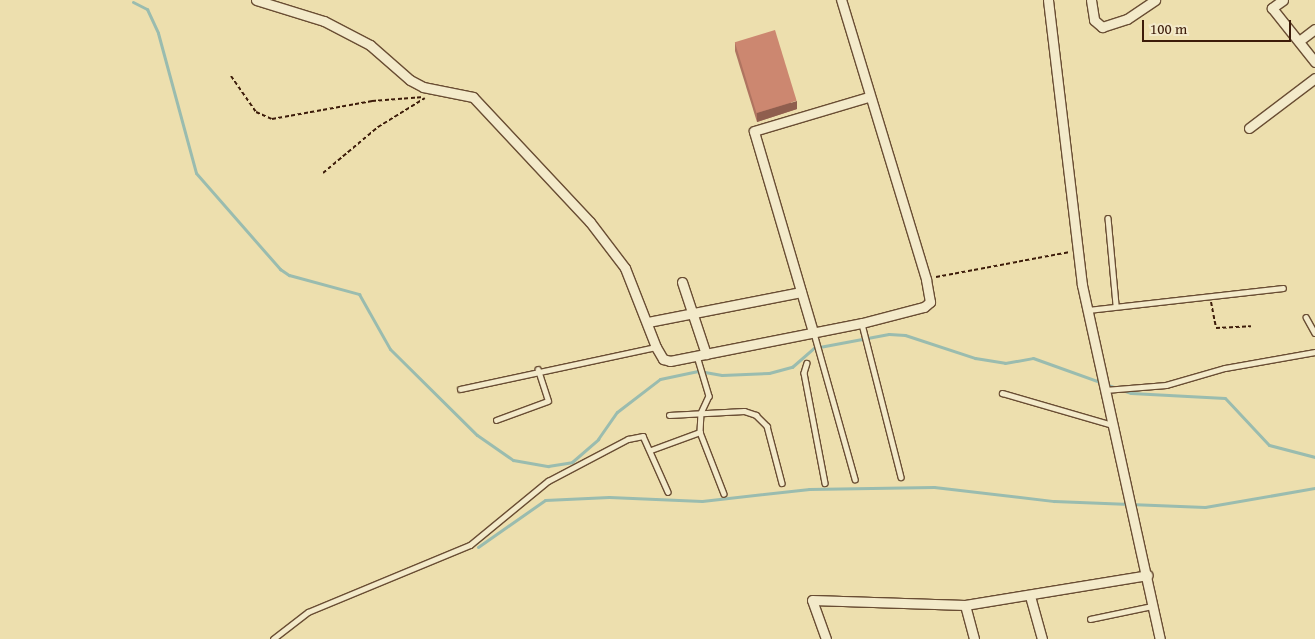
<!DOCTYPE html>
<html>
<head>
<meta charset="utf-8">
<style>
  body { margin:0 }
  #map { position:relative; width:1315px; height:639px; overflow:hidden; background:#eddfae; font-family:"Gentium Book Plus",serif }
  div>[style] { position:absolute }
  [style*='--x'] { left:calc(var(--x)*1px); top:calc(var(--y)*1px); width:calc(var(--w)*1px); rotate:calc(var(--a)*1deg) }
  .stream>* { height:3px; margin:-1.5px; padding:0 1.5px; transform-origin:1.5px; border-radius:1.5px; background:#9abcaf }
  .path>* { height:2px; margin-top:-1px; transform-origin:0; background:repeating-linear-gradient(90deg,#3d1c0a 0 4px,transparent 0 6.5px) }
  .roads { filter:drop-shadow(1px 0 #694d33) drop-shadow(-1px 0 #694d33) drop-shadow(0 1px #694d33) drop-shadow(0 -1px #694d33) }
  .lane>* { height:4.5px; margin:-2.25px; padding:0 2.25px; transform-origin:2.25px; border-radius:2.25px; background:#f3eaca }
  .street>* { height:9px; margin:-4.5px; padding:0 4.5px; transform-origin:4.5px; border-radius:4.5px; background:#f3eaca }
  .wall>* { inset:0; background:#af7460 }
  .shaded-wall>* { inset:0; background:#8f5e4e }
  .building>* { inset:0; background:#cc8770; transform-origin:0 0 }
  span { translate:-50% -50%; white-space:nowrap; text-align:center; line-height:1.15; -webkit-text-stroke:4px #f3eaca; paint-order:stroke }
  .scale { position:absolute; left:1142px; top:20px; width:149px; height:22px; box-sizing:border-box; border:2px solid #3d1c0a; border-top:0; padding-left:6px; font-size:15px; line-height:18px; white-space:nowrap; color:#3d1c0a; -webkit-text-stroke:4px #f3eaca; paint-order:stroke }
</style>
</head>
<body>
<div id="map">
  <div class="stream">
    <div style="--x:133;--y:2;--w:16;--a:27"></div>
    <div style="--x:147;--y:9;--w:26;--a:65"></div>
    <div style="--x:158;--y:33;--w:145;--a:74.8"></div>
    <div style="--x:196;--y:173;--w:128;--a:48.8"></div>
    <div style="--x:280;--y:269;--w:11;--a:34"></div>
    <div style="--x:289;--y:275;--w:73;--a:15.2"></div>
    <div style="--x:359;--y:294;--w:63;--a:60.6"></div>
    <div style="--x:390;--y:349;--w:122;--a:44.7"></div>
    <div style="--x:477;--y:435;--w:44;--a:34.8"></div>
    <div style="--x:513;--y:460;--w:36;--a:10"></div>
    <div style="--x:548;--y:466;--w:24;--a:-9"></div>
    <div style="--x:572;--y:462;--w:35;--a:-41"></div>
    <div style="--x:598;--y:439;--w:33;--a:-55"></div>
    <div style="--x:617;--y:412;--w:54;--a:-37.5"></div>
    <div style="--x:660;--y:379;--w:40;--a:-12"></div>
    <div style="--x:699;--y:371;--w:23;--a:10"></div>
    <div style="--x:722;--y:375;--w:47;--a:-2.4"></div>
    <div style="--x:769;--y:373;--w:24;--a:-15"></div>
    <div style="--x:792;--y:367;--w:29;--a:-41"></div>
    <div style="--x:814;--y:348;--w:76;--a:-10.6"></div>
    <div style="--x:889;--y:334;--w:16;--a:4"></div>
    <div style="--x:905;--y:335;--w:74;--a:18.2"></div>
    <div style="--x:975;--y:358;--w:30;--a:9"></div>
    <div style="--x:1005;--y:363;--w:28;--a:-10"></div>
    <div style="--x:1033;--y:358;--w:104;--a:19.7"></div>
    <div style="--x:1131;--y:393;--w:94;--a:3"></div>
    <div style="--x:1225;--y:398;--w:64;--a:46.9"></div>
    <div style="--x:1269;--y:445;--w:48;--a:14.6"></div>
    <div style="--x:478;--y:547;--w:82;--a:-35"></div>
    <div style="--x:545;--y:500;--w:64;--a:-2.7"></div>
    <div style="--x:609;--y:497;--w:93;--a:2.5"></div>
    <div style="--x:702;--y:501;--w:108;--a:-6.4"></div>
    <div style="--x:809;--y:489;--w:125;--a:-0.9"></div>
    <div style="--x:934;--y:487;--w:121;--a:6.7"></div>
    <div style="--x:1054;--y:501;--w:151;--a:2.3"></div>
    <div style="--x:1205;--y:507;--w:112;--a:-9.8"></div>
  </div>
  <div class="path">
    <div style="--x:231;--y:76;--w:44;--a:55.2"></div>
    <div style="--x:256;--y:112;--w:17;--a:24"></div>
    <div style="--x:272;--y:119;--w:102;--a:-10.2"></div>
    <div style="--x:372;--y:101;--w:52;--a:-4.4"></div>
    <div style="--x:323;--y:173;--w:72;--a:-39.9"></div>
    <div style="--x:378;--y:127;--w:55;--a:-31.7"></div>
    <div style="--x:936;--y:277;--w:135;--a:-10.6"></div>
    <div style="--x:1211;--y:302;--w:26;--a:79"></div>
    <div style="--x:1216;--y:328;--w:35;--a:-3"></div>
  </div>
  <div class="roads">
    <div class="lane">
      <div style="--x:1108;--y:218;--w:87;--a:84.7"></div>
      <div style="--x:1088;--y:310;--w:196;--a:-6.4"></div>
      <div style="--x:1306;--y:317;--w:18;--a:61"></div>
      <div style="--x:862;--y:324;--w:158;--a:75.7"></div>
      <div style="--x:814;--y:333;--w:152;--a:74.3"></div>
      <div style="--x:697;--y:356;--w:42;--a:73.3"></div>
      <div style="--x:709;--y:396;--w:19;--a:115"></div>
      <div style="--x:701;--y:413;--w:19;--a:93"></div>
      <div style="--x:700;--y:432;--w:66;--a:68.8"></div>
      <div style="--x:807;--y:363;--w:10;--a:107"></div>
      <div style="--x:804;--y:373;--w:112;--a:79.2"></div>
      <div style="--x:460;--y:389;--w:200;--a:-12.1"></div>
      <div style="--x:1105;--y:390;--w:61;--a:-4.7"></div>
      <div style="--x:1166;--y:385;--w:61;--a:-16.1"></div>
      <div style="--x:1225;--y:368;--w:91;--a:-10.1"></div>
      <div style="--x:1002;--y:393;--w:116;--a:16.1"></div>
      <div style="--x:669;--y:415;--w:75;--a:-3.1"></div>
      <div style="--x:744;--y:411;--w:13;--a:18"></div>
      <div style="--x:756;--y:415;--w:16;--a:45"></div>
      <div style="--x:767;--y:426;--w:59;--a:75.3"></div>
      <div style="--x:496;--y:420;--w:55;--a:-20.1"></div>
      <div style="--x:548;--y:401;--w:33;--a:-108"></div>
      <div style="--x:651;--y:450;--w:52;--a:-20.2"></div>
      <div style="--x:1090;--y:619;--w:63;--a:-11.8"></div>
      <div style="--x:273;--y:639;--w:44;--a:-37.6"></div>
      <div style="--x:308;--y:612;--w:175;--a:-22.5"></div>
      <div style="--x:470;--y:545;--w:101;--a:-39.4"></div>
      <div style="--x:548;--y:481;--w:90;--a:-27.7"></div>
      <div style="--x:628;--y:439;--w:15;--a:-11"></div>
      <div style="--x:643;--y:436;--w:61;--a:65.9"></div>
    </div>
    <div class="street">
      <div style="--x:256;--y:0;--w:71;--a:17.2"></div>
      <div style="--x:324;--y:21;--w:52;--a:27.6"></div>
      <div style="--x:370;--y:45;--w:53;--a:41.2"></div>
      <div style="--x:410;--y:80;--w:15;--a:28"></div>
      <div style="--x:423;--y:87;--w:51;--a:11.3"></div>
      <div style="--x:473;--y:97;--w:171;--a:46.9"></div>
      <div style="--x:590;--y:222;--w:58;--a:52.7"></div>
      <div style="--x:625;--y:268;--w:85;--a:68.6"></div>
      <div style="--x:656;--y:347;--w:14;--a:60"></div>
      <div style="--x:663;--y:359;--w:7;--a:16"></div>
      <div style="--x:670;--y:361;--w:196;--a:-11.2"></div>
      <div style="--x:862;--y:323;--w:64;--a:-14.5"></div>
      <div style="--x:924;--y:307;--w:8;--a:-40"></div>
      <div style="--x:930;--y:302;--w:23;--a:-100"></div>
      <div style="--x:926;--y:279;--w:292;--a:-106.9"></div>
      <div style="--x:1048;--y:0;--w:287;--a:83.2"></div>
      <div style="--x:1082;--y:285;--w:362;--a:77.6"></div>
      <div style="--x:1091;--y:0;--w:20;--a:81"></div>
      <div style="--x:1094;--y:20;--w:11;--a:41"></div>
      <div style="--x:1102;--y:27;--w:26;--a:-18"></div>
      <div style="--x:1127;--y:19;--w:34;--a:-34"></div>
      <div style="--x:1283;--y:0;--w:14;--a:144"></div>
      <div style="--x:1272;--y:8;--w:69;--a:51.5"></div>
      <div style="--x:1299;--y:41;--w:20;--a:-37"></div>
      <div style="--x:1249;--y:128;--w:83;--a:-37.1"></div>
      <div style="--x:682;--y:282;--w:76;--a:71.6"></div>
      <div style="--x:648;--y:322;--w:156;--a:-11.1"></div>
      <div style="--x:813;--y:332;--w:209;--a:-106.4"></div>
      <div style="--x:754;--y:131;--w:119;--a:-16.6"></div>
      <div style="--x:1030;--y:596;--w:45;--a:74.4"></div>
      <div style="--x:965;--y:605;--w:35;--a:75"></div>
      <div style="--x:826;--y:639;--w:41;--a:-109.7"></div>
      <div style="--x:812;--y:600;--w:153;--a:1.9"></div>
      <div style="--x:965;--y:605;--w:185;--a:-9.3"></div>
    </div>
  </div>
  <div class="wall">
    <div style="clip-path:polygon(735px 42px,797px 109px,757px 122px,735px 51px)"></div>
  </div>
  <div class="shaded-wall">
    <div style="clip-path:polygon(797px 101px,797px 109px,757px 122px,757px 113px)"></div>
  </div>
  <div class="building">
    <div style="left:775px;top:30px;width:74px;height:42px;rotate:73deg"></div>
  </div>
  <div class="scale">100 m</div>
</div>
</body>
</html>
